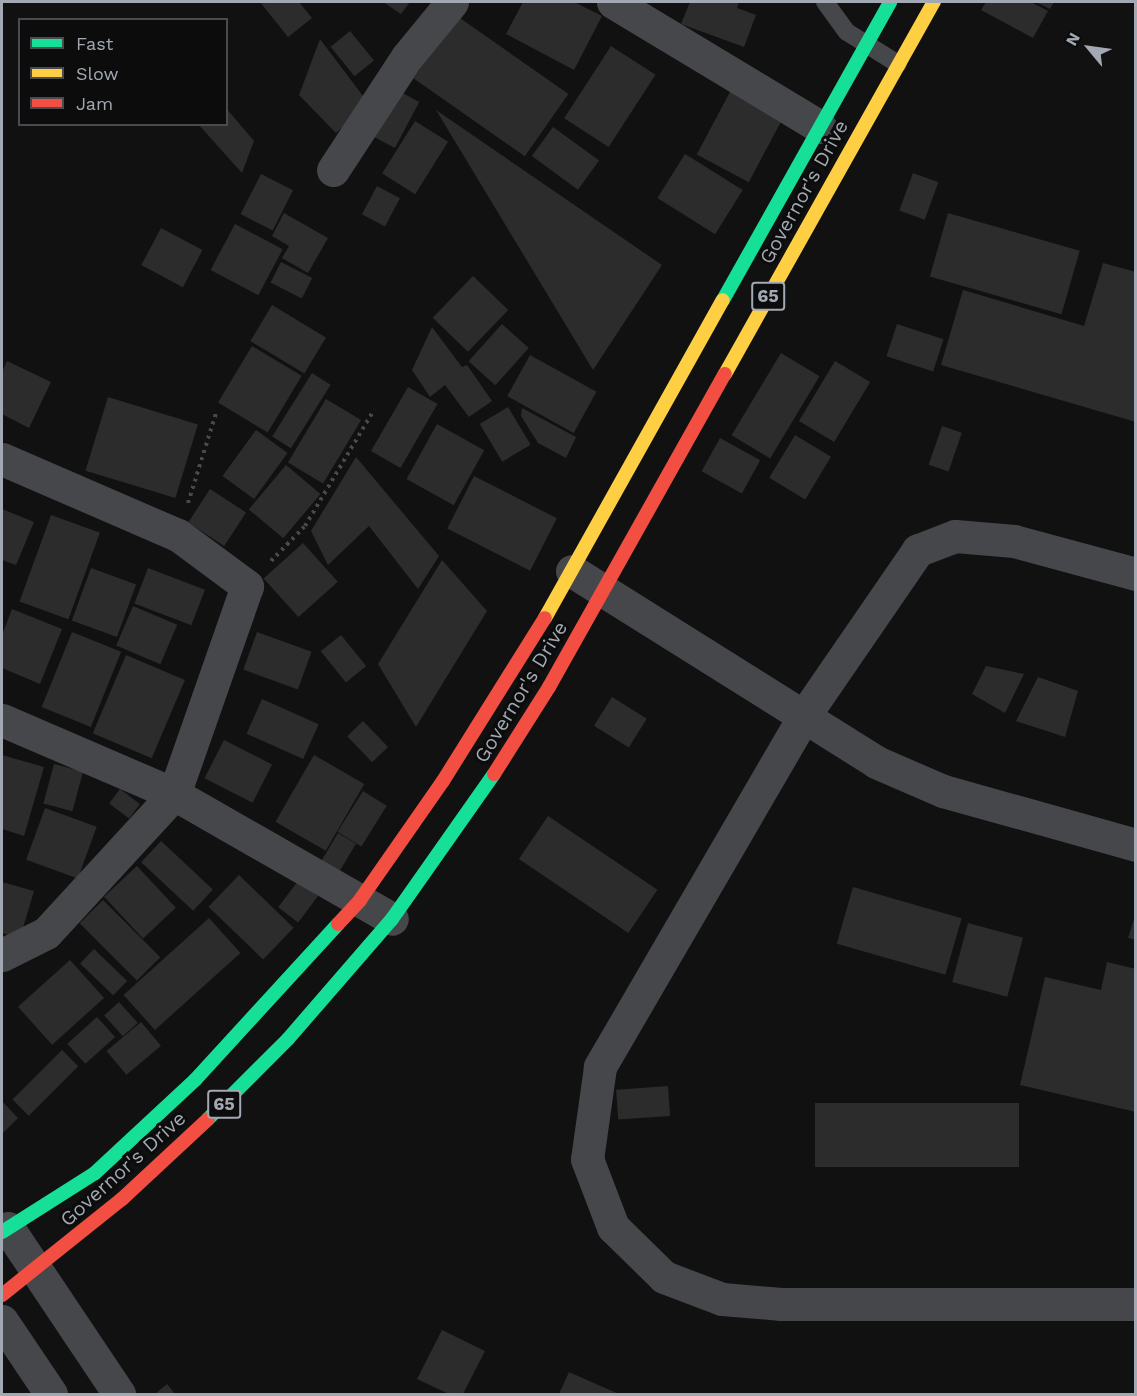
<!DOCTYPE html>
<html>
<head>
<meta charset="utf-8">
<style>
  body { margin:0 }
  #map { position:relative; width:1137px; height:1396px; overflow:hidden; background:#111112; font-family:"Work Sans",sans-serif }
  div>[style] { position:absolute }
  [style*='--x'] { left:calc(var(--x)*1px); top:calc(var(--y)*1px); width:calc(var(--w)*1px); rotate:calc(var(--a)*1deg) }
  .building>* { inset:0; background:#2c2c2d; transform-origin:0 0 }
  .path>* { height:4px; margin-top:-2px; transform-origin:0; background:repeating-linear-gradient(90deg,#47494c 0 3px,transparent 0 7.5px) }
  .lane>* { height:18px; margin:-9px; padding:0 9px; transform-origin:9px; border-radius:9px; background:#46474a }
  .street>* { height:33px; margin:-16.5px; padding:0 16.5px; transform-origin:16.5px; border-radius:16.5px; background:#46474a }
  .fast>* { height:14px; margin:-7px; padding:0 7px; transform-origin:7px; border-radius:7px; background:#16e098 }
  .slow>* { height:14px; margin:-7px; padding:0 7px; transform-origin:7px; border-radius:7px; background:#ffcf43 }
  .jam>* { height:14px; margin:-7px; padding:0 7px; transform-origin:7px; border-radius:7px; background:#f24e42 }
  span { translate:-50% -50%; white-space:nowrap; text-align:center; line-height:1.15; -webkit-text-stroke:6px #0c0c0d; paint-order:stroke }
  .shield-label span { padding:2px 4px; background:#0c0c0d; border:2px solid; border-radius:4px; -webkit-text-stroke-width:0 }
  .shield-label { font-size:18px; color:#a2a9b3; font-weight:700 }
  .street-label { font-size:20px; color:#a2a9b3 }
  .frame { position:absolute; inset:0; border:3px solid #a2a9b3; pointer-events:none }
  .legend { position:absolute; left:18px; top:18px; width:210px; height:108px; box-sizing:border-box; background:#0c0c0d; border:2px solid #484b4f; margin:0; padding:8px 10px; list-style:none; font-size:18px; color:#a2a9b3 }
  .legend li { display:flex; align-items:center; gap:12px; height:30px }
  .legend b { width:30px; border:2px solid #484b4f }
  .north { position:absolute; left:1059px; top:18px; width:60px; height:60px; -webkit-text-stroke:4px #0c0c0d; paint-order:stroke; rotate:299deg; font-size:16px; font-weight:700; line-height:24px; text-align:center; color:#a2a9b3 }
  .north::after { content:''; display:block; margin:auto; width:21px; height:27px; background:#a2a9b3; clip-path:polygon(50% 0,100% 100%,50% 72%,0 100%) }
</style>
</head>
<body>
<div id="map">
  <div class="building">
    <div style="clip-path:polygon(260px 2px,299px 2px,312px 18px,288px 37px)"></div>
    <div style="clip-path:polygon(383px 2px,410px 2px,401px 14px)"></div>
    <div style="clip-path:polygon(523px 2px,574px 2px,602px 16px,574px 70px,506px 34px)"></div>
    <div style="clip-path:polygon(690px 2px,739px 2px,737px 8px,756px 15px,744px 47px,681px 24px)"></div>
    <div style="clip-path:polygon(986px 2px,1031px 2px,1048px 11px,1033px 38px,981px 10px)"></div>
    <div style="clip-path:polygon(1036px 2px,1054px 2px,1050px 9px)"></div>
    <div style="left:457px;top:16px;width:136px;height:76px;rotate:35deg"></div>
    <div style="left:350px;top:31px;width:38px;height:25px;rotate:51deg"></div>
    <div style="clip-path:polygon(320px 39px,369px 104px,336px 133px,299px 95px)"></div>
    <div style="left:611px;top:46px;width:53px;height:86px;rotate:33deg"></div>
    <div style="left:391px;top:87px;width:32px;height:52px;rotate:28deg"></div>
    <div style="left:731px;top:90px;width:59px;height:73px;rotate:28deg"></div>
    <div style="clip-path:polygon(226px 108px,254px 141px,242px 173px,198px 124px,226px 124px)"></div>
    <div style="clip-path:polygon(436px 110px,662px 265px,593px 370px)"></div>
    <div style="left:415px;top:121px;width:39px;height:62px;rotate:32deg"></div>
    <div style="left:553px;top:127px;width:57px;height:36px;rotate:36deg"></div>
    <div style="left:685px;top:154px;width:68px;height:52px;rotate:32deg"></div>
    <div style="left:913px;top:173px;width:27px;height:40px;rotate:20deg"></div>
    <div style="left:261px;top:174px;width:36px;height:45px;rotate:27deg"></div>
    <div style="left:377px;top:186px;width:26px;height:32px;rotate:28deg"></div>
    <div style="clip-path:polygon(284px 213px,328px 238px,308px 273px,282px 258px,289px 246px,272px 236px)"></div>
    <div style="left:948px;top:213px;width:137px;height:66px;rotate:16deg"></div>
    <div style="left:235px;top:224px;width:54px;height:52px;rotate:28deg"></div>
    <div style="left:161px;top:228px;width:47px;height:42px;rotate:28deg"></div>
    <div style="left:281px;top:262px;width:35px;height:23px;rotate:27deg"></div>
    <div style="clip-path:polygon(1103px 263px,1136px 272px,1136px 422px,941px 365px,963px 290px,1084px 326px)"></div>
    <div style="left:473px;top:276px;width:49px;height:58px;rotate:44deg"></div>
    <div style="left:272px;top:305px;width:63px;height:42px;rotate:31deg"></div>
    <div style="left:502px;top:324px;width:36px;height:50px;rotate:42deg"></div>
    <div style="left:897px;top:324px;width:49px;height:34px;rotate:18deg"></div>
    <div style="clip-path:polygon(432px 327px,462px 367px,467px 365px,492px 401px,469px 417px,445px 385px,430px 397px,412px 370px)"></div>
    <div style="left:252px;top:346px;width:58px;height:66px;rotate:31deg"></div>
    <div style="left:781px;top:353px;width:45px;height:96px;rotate:31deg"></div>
    <div style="left:530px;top:355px;width:76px;height:47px;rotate:29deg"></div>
    <div style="clip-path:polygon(7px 361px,51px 382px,29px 428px,2px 414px,2px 372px)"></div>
    <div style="left:835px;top:361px;width:41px;height:70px;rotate:31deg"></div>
    <div style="left:312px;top:373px;width:22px;height:75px;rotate:32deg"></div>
    <div style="left:408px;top:387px;width:34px;height:74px;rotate:30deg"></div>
    <div style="left:108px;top:397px;width:94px;height:77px;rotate:17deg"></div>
    <div style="left:326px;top:399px;width:41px;height:74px;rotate:31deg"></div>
    <div style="left:508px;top:407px;width:44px;height:33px;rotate:59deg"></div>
    <div style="clip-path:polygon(522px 408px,576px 437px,566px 458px,538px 443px,521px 416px)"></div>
    <div style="left:437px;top:424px;width:54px;height:63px;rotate:29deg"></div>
    <div style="left:942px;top:426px;width:21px;height:41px;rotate:19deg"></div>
    <div style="left:256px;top:430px;width:39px;height:57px;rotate:36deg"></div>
    <div style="left:795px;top:435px;width:42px;height:50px;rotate:31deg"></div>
    <div style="left:720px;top:438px;width:46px;height:38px;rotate:29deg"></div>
    <div style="clip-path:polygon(356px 457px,439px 556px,418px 589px,369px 526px,328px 565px,311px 531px)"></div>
    <div style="left:286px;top:465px;width:45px;height:58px;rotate:40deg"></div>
    <div style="left:474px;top:476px;width:93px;height:59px;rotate:27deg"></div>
    <div style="left:210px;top:489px;width:43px;height:40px;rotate:33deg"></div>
    <div style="clip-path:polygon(2px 509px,34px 522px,16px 565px,2px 560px)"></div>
    <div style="left:51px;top:515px;width:52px;height:92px;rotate:20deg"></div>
    <div style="left:303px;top:543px;width:52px;height:53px;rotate:48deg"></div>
    <div style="clip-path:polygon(442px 560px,487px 611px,416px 727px,378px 664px)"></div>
    <div style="left:91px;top:568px;width:48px;height:56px;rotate:20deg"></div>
    <div style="left:148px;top:568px;width:61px;height:38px;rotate:21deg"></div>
    <div style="left:133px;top:606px;width:48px;height:43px;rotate:23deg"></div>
    <div style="clip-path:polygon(12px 609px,62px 629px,40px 684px,2px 668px,2px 635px)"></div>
    <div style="left:72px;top:632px;width:53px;height:81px;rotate:22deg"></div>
    <div style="left:257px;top:632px;width:58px;height:40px;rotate:20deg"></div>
    <div style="left:341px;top:635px;width:40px;height:26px;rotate:51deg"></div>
    <div style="left:126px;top:655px;width:64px;height:85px;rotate:23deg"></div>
    <div style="clip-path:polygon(986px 666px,1024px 674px,1005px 713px,972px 694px)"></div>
    <div style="clip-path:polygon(1038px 677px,1078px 691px,1065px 737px,1016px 721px)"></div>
    <div style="left:612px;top:697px;width:41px;height:34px;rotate:32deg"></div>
    <div style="left:262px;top:699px;width:62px;height:38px;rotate:24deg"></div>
    <div style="left:363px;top:721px;width:36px;height:22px;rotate:46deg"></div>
    <div style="left:224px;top:740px;width:54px;height:43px;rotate:27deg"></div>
    <div style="clip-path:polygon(2px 755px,44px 767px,24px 836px,2px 829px)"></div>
    <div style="left:314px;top:755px;width:58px;height:77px;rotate:30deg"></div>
    <div style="left:54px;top:764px;width:30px;height:41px;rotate:15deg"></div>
    <div style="left:120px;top:789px;width:25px;height:18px;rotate:37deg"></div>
    <div style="left:363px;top:791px;width:28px;height:48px;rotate:32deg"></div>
    <div style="left:45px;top:808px;width:55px;height:55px;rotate:20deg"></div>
    <div style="left:548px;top:816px;width:132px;height:52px;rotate:34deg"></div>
    <div style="left:338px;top:833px;width:21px;height:34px;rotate:31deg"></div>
    <div style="left:161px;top:841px;width:71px;height:29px;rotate:43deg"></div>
    <div style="left:137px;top:866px;width:57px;height:45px;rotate:47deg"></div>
    <div style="left:239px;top:875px;width:76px;height:44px;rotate:44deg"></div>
    <div style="left:298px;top:881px;width:25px;height:33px;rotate:37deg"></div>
    <div style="clip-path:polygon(2px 882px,34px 891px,20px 938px,2px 933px)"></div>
    <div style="left:853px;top:887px;width:113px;height:59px;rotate:16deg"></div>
    <div style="left:103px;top:900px;width:81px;height:33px;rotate:45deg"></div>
    <div style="clip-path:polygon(1136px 913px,1136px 940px,1128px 938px)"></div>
    <div style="left:209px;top:918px;width:47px;height:115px;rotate:48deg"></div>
    <div style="left:968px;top:923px;width:57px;height:61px;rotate:15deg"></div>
    <div style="left:94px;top:949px;width:46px;height:20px;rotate:44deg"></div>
    <div style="left:70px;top:960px;width:51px;height:70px;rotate:48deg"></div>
    <div style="clip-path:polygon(1107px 962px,1136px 969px,1136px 1112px,1020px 1085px,1045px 977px,1101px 990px)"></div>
    <div style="left:119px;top:1002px;width:28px;height:20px;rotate:48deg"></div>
    <div style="left:97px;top:1017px;width:27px;height:40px;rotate:48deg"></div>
    <div style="left:141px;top:1022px;width:31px;height:45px;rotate:50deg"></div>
    <div style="left:62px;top:1050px;width:23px;height:70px;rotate:45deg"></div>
    <div style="left:668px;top:1086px;width:30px;height:52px;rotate:86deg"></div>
    <div style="clip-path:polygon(2px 1101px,18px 1118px,2px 1134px)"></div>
    <div style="left:815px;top:1103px;width:204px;height:64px"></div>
    <div style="clip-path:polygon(442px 1330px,485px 1351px,463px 1394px,449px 1394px,417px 1379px)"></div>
    <div style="clip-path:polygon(569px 1372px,596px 1384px,619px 1394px,559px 1394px)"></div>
    <div style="clip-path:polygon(167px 1384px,175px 1394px,155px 1394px)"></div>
  </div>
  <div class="path">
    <div style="--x:188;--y:503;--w:94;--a:-72.7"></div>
    <div style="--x:271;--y:561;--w:49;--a:-45.8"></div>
    <div style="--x:305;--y:526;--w:135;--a:-59.3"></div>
  </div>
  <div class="lane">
    <div style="--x:825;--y:2;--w:37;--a:54"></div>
    <div style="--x:847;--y:32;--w:60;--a:32.1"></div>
  </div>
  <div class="street">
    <div style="--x:613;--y:2;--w:242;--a:31.1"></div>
    <div style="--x:333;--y:170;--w:135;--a:-56.8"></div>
    <div style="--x:407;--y:57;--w:71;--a:-50.7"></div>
    <div style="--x:2;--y:459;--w:192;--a:23.4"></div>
    <div style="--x:178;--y:535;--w:86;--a:36.5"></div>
    <div style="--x:247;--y:586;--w:220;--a:109.3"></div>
    <div style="--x:174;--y:794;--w:189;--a:132.6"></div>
    <div style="--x:46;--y:933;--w:49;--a:153.4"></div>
    <div style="--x:572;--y:571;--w:359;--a:32.1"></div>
    <div style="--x:876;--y:762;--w:73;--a:23.4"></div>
    <div style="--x:943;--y:791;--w:200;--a:15.6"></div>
    <div style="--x:1136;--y:574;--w:126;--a:-164.9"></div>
    <div style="--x:1014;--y:541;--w:59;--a:-175.2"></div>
    <div style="--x:955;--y:536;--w:40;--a:159"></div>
    <div style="--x:918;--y:550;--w:201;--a:124.5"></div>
    <div style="--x:804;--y:716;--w:406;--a:120.2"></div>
    <div style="--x:600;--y:1067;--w:93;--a:98"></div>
    <div style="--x:587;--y:1159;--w:73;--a:69.1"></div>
    <div style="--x:613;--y:1227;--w:71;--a:44.4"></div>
    <div style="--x:664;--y:1277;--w:62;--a:20.8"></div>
    <div style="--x:722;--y:1299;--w:59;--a:4.8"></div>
    <div style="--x:781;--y:1304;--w:355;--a:0"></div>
    <div style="--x:2;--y:720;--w:187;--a:23.3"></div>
    <div style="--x:174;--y:794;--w:251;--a:29.8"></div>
    <div style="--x:8;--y:1228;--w:200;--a:56.2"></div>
    <div style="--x:2;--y:1321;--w:88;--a:56.1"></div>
  </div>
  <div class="fast">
    <div style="--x:723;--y:300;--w:342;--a:-60.7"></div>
    <div style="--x:208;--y:1119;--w:113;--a:-45"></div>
    <div style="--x:288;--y:1039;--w:159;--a:-49.1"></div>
    <div style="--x:392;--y:919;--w:177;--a:-54.9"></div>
    <div style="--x:2;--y:1232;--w:110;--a:-32.4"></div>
    <div style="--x:95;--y:1173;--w:137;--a:-42.9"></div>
    <div style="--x:195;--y:1080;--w:212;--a:-47.5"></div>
  </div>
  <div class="slow">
    <div style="--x:725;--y:374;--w:427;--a:-60.7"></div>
    <div style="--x:545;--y:618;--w:364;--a:-60.8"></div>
  </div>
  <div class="jam">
    <div style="--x:494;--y:774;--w:103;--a:-57.7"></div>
    <div style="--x:549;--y:687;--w:359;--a:-60.7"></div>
    <div style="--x:338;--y:924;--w:33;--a:-47"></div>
    <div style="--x:360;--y:900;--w:145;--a:-55.1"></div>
    <div style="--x:443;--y:781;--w:192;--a:-58"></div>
    <div style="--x:2;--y:1295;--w:154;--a:-38.7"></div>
    <div style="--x:122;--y:1199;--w:117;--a:-42.9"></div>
  </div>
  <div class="shield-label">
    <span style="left:768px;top:296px">65</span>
    <span style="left:224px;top:1104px">65</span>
  </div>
  <div class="street-label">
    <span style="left:804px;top:192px;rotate:-61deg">Governor's Drive</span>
    <span style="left:521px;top:692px;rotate:-59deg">Governor's Drive</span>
    <span style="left:123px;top:1169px;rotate:-42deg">Governor's Drive</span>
  </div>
  <div class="frame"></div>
  <ul class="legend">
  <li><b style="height:8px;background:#16e098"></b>Fast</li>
  <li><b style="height:8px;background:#ffcf43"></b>Slow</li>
  <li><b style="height:8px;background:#f24e42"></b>Jam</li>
  </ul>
  <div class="north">N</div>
</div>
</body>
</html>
